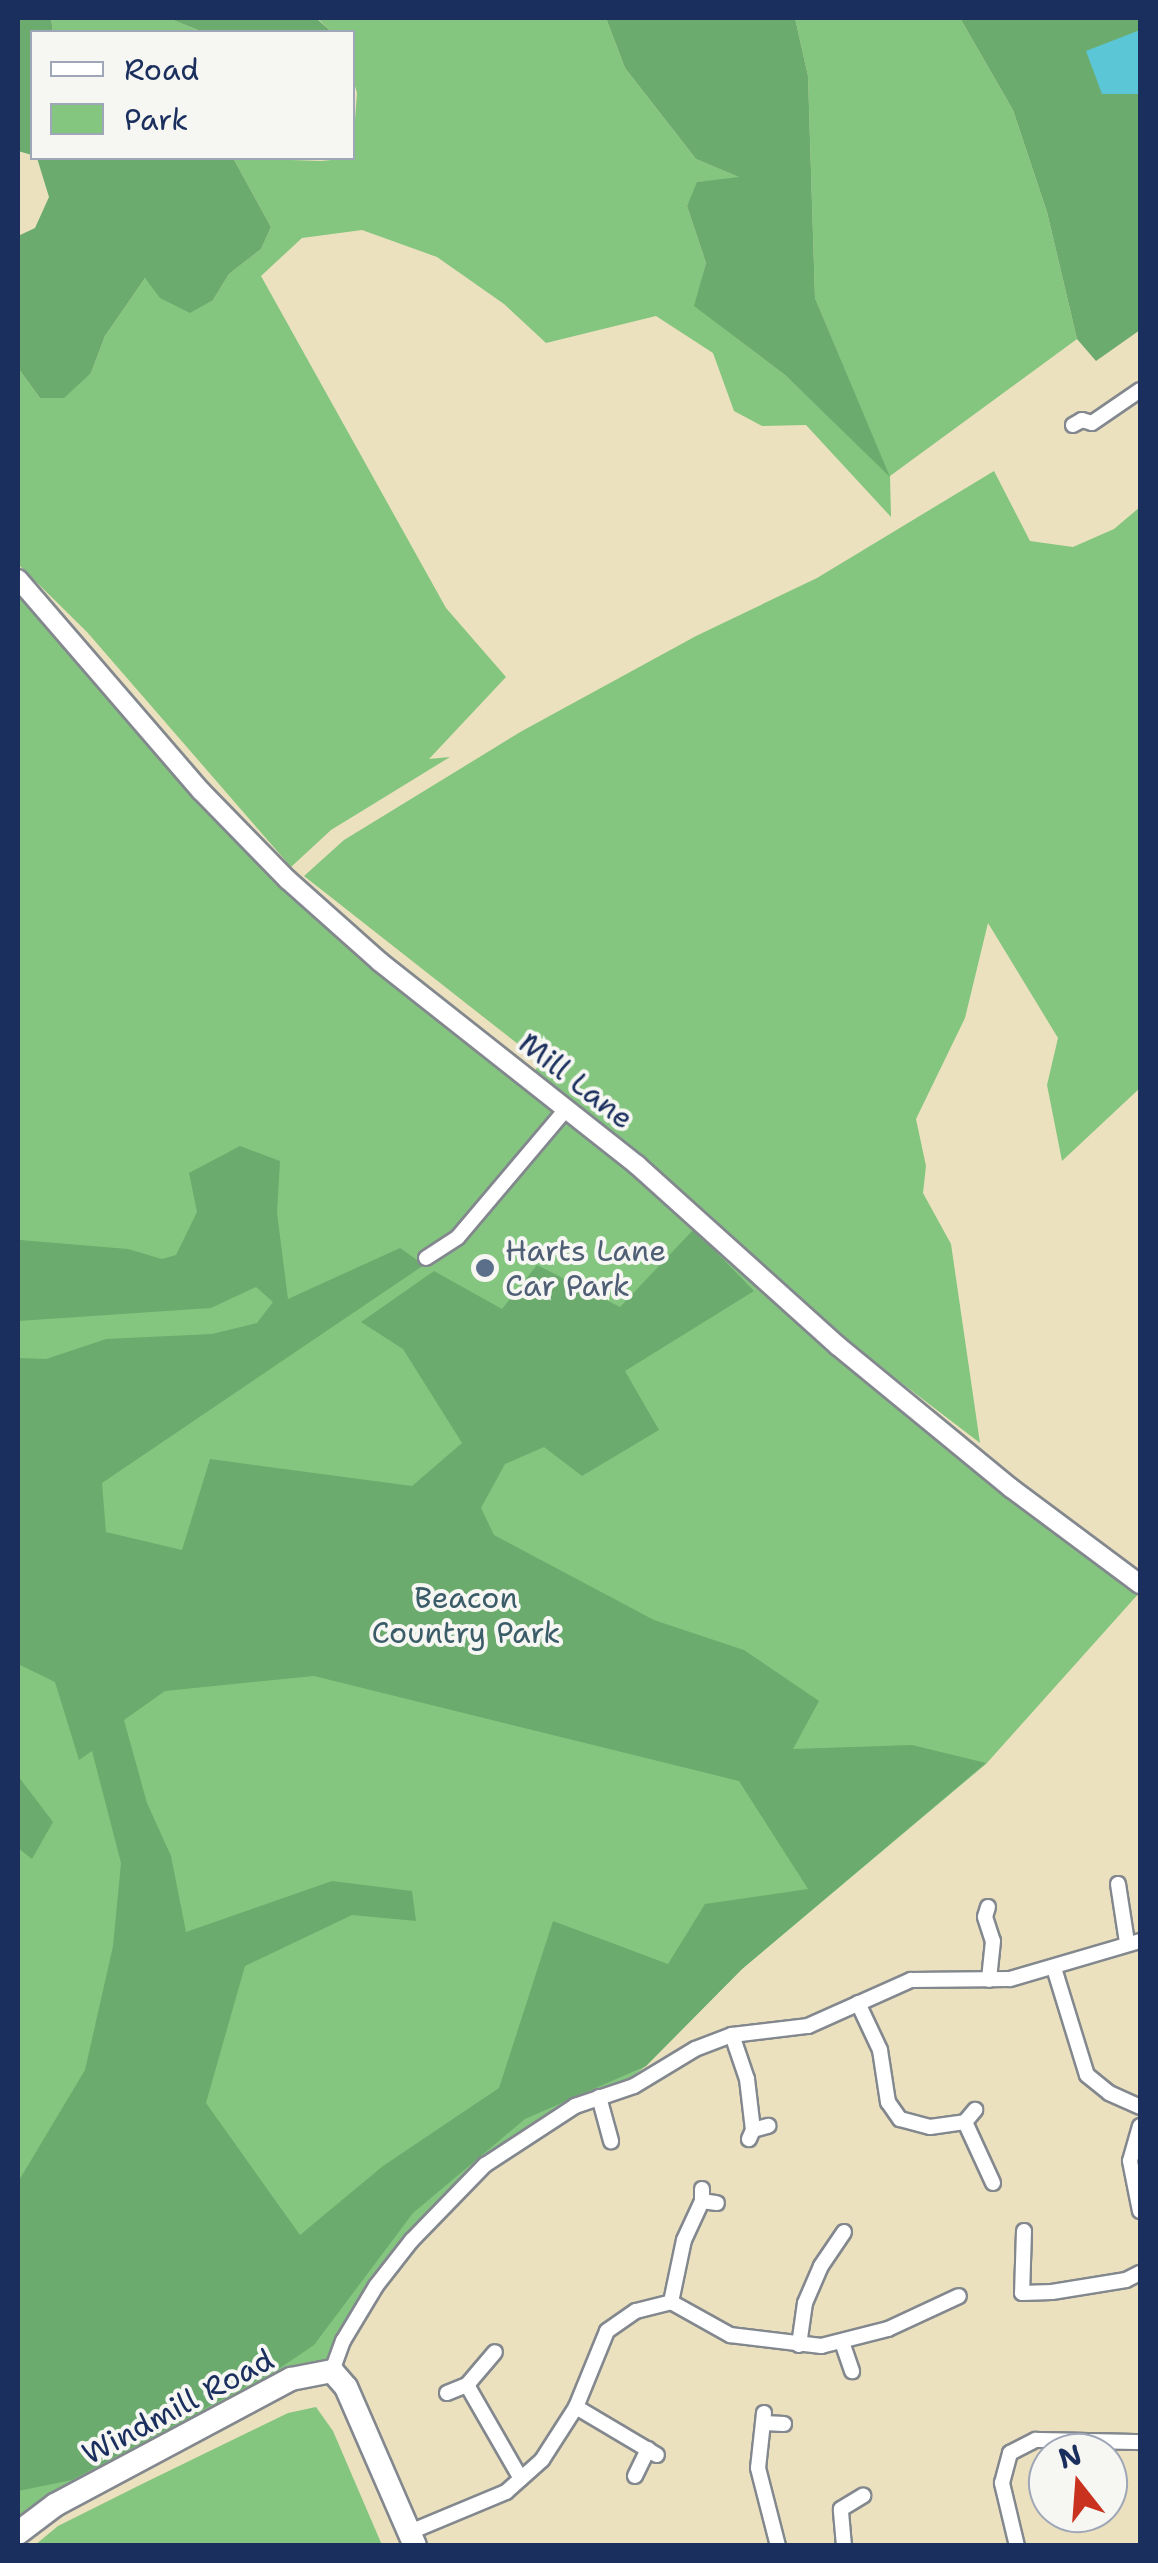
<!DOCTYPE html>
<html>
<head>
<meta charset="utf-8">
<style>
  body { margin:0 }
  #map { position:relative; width:1158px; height:2563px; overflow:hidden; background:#ebe1bf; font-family:"Shantell Sans",sans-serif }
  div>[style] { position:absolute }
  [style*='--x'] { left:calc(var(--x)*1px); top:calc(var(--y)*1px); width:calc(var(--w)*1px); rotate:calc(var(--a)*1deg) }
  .green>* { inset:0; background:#84c67f }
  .forest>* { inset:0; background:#6bab6e }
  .water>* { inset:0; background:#5bc6d5 }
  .roads { filter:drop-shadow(2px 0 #83888e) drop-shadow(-2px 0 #83888e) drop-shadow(0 2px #83888e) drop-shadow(0 -2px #83888e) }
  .minor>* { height:14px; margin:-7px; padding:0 7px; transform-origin:7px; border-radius:7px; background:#fff }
  .tertiary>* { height:18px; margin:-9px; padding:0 9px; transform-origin:9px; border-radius:9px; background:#fff }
  .primary>* { height:22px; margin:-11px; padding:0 11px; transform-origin:11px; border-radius:11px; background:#fff }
  .dots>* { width:28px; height:28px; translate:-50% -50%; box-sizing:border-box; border:5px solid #f6f6f2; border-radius:50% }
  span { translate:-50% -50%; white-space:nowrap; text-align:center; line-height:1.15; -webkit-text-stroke:8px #f6f6f2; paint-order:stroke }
  .street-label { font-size:30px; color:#1b2f5e }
  .service-label { font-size:30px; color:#4e5e75 }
  .left { translate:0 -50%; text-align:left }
  .park-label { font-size:30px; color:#3a5c68 }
  .frame { position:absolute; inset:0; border:20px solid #1b2f5e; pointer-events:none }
  .legend { position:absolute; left:30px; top:30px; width:325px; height:130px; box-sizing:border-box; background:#f6f6f2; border:2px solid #9ea6b7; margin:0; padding:12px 18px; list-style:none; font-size:30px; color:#1b2f5e }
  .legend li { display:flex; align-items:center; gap:20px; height:50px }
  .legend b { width:50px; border:2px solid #9ea6b7 }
  .north { position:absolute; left:1028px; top:2433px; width:100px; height:100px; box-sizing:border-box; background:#f6f6f2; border:2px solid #9ea6b7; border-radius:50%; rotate:343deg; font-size:28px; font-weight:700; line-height:40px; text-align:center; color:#1b2f5e }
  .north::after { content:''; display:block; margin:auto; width:35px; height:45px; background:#c8321e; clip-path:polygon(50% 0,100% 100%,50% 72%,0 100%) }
</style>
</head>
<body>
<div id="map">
  <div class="green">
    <div style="clip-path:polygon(51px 18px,168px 18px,203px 32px,53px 32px)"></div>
    <div style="clip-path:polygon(317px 18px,606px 18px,625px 68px,696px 159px,742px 178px,698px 182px,687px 206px,706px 263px,695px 306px,785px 375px,888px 474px,815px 298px,808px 76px,795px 18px,960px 18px,1013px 110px,1047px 212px,1077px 339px,890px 476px,891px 517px,806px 425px,762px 426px,734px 411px,713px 353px,656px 316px,546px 343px,504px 304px,437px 257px,362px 230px,302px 238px,261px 276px,446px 608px,506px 677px,429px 759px,450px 757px,331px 830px,291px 867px,87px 632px,18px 564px,18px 368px,40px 398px,91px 373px,105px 336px,145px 278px,213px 300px,229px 274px,261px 249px,271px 227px,233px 158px,321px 161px,352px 158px,357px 93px,353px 79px,352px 32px,332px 32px)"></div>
    <div style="clip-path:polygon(994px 471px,1030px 541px,1073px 547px,1114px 529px,1140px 507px,1140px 1088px,1062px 1161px,1047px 1085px,1058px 1038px,988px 923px,965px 1018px,916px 1119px,926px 1166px,923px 1193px,951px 1244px,980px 1443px,844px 1339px,642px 1157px,534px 1071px,542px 1063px,304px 876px,344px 840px,522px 731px,696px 636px,817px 578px)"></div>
    <div style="clip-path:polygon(18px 579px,288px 880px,1140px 1592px,986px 1764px,742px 1969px,646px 2066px,611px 2093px,534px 2130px,412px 2240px,332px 2371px,55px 2505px,18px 2515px)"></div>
    <div style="clip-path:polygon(316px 2407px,333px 2431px,382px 2545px,35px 2545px,58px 2526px,144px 2483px,288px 2413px)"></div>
  </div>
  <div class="forest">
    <div style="clip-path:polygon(18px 18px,51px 18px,53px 32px,32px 32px,32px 155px,18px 151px)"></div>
    <div style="clip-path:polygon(168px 18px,316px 18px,332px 32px,203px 32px)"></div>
    <div style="clip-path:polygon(606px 18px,795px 18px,808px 76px,815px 298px,890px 477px,785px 375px,694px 306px,706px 263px,687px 206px,697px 182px,739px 177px,696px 159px,625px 68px)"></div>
    <div style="clip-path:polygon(960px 18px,1140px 18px,1140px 330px,1096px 361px,1077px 339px,1047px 212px,1013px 110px)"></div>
    <div style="clip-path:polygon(37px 158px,233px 158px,271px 227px,261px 249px,229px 274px,213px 300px,190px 313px,160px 298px,145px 278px,105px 336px,91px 373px,64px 398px,40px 398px,18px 368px,18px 236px,35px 228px,49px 197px)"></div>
    <div style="clip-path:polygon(evenodd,240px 1146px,280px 1161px,277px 1213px,288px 1299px,400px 1248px,424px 1265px,102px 1483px,106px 1532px,182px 1550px,210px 1459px,412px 1486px,462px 1443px,403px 1349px,361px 1322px,434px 1271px,502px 1309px,537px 1265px,620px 1307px,694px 1229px,754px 1291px,625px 1371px,659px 1430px,582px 1476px,544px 1447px,505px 1464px,481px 1508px,494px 1535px,654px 1620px,744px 1650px,819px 1701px,793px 1749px,912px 1745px,986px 1763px,742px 1969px,646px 2066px,525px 2119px,413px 2213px,314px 2345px,280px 2368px,72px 2480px,18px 2491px,18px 2182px,85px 2070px,113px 1946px,121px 1863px,92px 1751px,79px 1760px,55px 1682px,18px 1664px,18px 1358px,46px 1359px,106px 1339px,212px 1334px,257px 1323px,273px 1302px,256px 1287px,211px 1308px,18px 1321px,20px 1240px,128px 1249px,162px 1259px,176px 1255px,197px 1212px,189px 1173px,240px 1146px,314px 1676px,739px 1781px,808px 1889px,705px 1904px,668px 1964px,553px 1921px,499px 2088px,383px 2166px,300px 2235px,206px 2103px,245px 1966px,352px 1915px,416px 1921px,412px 1891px,332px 1881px,186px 1932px,171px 1856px,147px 1803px,124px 1720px,165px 1691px,314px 1676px)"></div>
    <div style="clip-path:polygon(18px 1776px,53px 1822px,32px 1859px,18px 1848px)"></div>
  </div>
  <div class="water">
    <div style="clip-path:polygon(1140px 30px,1140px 94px,1102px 94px,1086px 51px)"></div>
  </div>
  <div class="roads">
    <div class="minor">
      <div style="--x:1073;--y:425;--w:10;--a:-29"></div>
      <div style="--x:1082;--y:420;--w:10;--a:17"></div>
      <div style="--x:1092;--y:423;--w:58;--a:-34.5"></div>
      <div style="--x:426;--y:1258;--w:38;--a:-33"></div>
      <div style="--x:458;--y:1237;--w:167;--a:-49.8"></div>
      <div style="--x:1118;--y:1884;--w:59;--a:81.2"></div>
      <div style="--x:988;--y:1907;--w:10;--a:107"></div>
      <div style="--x:985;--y:1917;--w:25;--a:72"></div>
      <div style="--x:993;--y:1941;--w:39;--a:96"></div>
      <div style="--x:1054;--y:1968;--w:112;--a:72.9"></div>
      <div style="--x:1087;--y:2075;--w:28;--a:39"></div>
      <div style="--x:1109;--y:2093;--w:34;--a:24"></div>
      <div style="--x:858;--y:2003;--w:52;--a:64.9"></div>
      <div style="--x:880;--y:2050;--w:53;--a:81.3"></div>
      <div style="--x:888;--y:2102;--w:21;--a:55"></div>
      <div style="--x:900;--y:2119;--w:31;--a:15"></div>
      <div style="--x:930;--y:2127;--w:35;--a:-8"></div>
      <div style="--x:965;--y:2122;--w:67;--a:65.3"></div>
      <div style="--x:732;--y:2035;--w:46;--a:71.2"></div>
      <div style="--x:747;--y:2079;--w:51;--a:83.3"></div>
      <div style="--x:753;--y:2130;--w:10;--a:114"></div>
      <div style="--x:599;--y:2097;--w:46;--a:74.7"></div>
      <div style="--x:965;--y:2122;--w:16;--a:-50"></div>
      <div style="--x:1140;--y:2126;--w:36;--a:106"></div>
      <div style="--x:1130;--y:2161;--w:51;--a:78.7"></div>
      <div style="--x:753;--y:2130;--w:16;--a:-15"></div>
      <div style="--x:702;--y:2201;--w:15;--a:8"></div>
      <div style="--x:1024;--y:2231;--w:62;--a:91.8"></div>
      <div style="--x:1022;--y:2293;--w:30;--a:-2"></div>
      <div style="--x:1052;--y:2292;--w:75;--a:-9.2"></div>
      <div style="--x:1126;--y:2280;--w:16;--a:-27"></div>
      <div style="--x:671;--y:2302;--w:63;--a:-78.2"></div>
      <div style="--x:684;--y:2240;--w:43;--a:-65.2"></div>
      <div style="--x:702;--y:2201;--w:12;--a:-90"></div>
      <div style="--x:842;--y:2342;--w:31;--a:71"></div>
      <div style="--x:799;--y:2345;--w:42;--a:-81.9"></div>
      <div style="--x:805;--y:2303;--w:40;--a:-66.6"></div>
      <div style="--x:821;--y:2266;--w:41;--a:-55.9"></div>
      <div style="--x:332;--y:2371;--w:32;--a:-70"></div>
      <div style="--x:343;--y:2341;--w:64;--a:-59"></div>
      <div style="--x:376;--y:2286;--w:58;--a:-52"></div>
      <div style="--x:412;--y:2240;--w:105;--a:-45.8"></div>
      <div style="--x:485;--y:2165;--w:108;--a:-33.2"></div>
      <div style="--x:575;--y:2106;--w:62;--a:-18.7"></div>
      <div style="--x:634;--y:2086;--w:71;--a:-31.2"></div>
      <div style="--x:695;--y:2049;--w:40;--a:-21"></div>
      <div style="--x:732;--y:2035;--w:77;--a:-6.8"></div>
      <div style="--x:808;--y:2026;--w:113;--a:-24.1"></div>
      <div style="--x:911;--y:1980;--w:99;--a:-0.6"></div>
      <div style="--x:1010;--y:1979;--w:135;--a:-16.3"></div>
      <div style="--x:467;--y:2385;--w:108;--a:60.1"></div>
      <div style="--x:447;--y:2393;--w:22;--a:-22"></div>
      <div style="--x:467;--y:2385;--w:43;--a:-49.7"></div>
      <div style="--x:576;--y:2407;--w:94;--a:30.7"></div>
      <div style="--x:764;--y:2413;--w:55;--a:96.2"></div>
      <div style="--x:758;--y:2468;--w:81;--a:75.6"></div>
      <div style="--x:764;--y:2423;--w:20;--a:3"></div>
      <div style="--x:635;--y:2476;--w:30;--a:-64"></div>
      <div style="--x:410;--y:2532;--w:104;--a:-22.6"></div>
      <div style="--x:506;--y:2492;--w:48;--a:-41.6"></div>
      <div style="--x:542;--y:2460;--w:63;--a:-57.3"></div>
      <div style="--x:576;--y:2407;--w:82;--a:-67.8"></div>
      <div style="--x:607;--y:2331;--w:35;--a:-35"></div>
      <div style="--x:636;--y:2311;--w:36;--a:-14"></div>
      <div style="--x:671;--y:2302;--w:68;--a:29.2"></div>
      <div style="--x:730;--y:2335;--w:92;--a:6.9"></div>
      <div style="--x:821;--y:2346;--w:69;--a:-14.2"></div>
      <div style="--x:888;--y:2329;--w:78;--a:-24.9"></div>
      <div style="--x:844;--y:2546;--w:37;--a:-95"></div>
      <div style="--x:841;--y:2509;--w:26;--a:-31"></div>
      <div style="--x:1017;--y:2546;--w:65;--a:-103.4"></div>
      <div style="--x:1002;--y:2483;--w:31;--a:-75"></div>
      <div style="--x:1010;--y:2453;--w:29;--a:-27"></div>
      <div style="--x:1036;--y:2440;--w:104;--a:1.1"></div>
    </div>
    <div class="tertiary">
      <div style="--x:18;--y:579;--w:280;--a:49.2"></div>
      <div style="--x:201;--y:791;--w:124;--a:45.7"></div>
      <div style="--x:288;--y:880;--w:123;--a:41.7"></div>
      <div style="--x:380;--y:962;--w:328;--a:38.3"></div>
      <div style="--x:637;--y:1165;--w:270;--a:42"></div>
      <div style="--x:838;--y:1346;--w:224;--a:39.4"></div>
      <div style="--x:1011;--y:1488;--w:161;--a:36.7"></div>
    </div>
    <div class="primary">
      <div style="--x:18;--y:2533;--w:46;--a:-37.1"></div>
      <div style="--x:55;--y:2505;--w:268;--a:-28.1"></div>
      <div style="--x:291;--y:2379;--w:42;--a:-11"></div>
      <div style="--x:332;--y:2371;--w:21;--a:49"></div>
      <div style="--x:346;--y:2387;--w:173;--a:66.5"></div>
    </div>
  </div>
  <div class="dots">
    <div style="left:485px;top:1268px;background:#5c6f8a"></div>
  </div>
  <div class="street-label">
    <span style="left:576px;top:1081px;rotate:38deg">Mill Lane</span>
    <span style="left:178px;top:2407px;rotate:-28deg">Windmill Road</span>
  </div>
  <div class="service-label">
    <span class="left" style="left:505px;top:1268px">Harts Lane<br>Car Park</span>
  </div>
  <div class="park-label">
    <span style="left:466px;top:1615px">Beacon<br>Country Park</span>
  </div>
  <div class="frame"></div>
  <ul class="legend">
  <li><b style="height:12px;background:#fff"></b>Road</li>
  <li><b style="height:28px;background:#84c67f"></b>Park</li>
  </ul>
  <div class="north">N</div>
</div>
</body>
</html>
